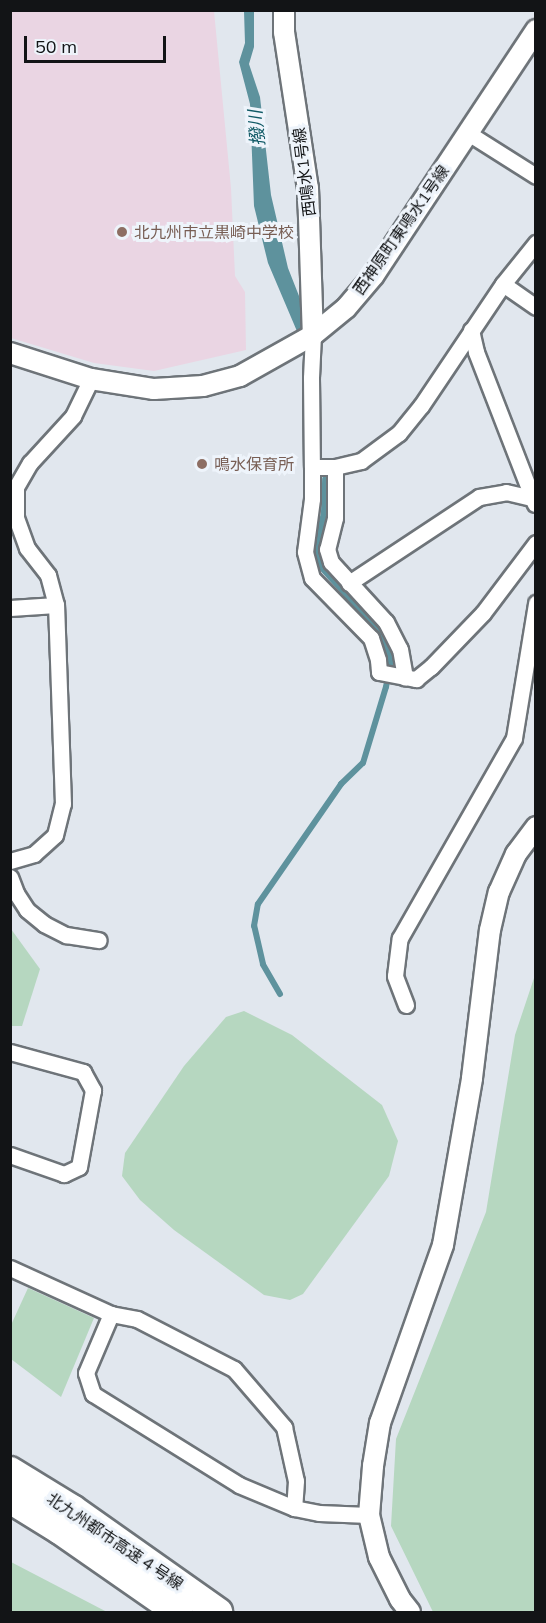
<!DOCTYPE html>
<html>
<head>
<meta charset="utf-8">
<style>
  body { margin:0 }
  #map { position:relative; width:546px; height:1623px; overflow:hidden; background:#e1e7ee; font-family:Mulish,"Noto Sans JP",sans-serif }
  div>[style] { position:absolute }
  [style*='--x'] { left:calc(var(--x)*1px); top:calc(var(--y)*1px); width:calc(var(--w)*1px); rotate:calc(var(--a)*1deg) }
  .education>* { inset:0; background:#ead5e3 }
  .green>* { inset:0; background:#b6d7c0 }
  .water>* { inset:0; background:#5e929d }
  .stream>* { height:6px; margin:-3px; padding:0 3px; transform-origin:3px; border-radius:3px; background:#5e929d }
  .roads { filter:drop-shadow(2px 0 #6e7479) drop-shadow(-2px 0 #6e7479) drop-shadow(0 2px #6e7479) drop-shadow(0 -2px #6e7479) }
  .minor>* { height:15px; margin:-7.5px; padding:0 7.5px; transform-origin:7.5px; border-radius:7.5px; background:#fff }
  .tertiary>* { height:20px; margin:-10px; padding:0 10px; transform-origin:10px; border-radius:10px; background:#fff }
  .motorway>* { height:28px; margin:-14px; padding:0 14px; transform-origin:14px; border-radius:14px; background:#fff }
  .dots>* { width:16px; height:16px; translate:-50% -50%; box-sizing:border-box; border:3px solid #eef4fb; border-radius:50% }
  span { translate:-50% -50%; white-space:nowrap; text-align:center; line-height:1.15; -webkit-text-stroke:6px #eef4fb; paint-order:stroke }
  .street-label { font-size:16px; color:#121416 }
  .education-label { font-size:16px; color:#785e54 }
  .left { translate:0 -50%; text-align:left }
  .water-label { font-size:18px; color:#105a66; font-style:italic }
  .frame { position:absolute; inset:0; border:12px solid #121416; pointer-events:none }
  .scale { position:absolute; left:24px; top:36px; width:142px; height:27px; box-sizing:border-box; border:3px solid #121416; border-top:0; padding-left:8px; font-size:18px; line-height:21px; white-space:nowrap; color:#121416; -webkit-text-stroke:4px #eef4fb; paint-order:stroke }
</style>
</head>
<body>
<div id="map">
  <div class="education">
    <div style="clip-path:polygon(10px 11px,214px 11px,231px 188px,235px 276px,245px 292px,246px 350px,154px 371px,94px 363px,11px 338px)"></div>
  </div>
  <div class="green">
    <div style="clip-path:polygon(11px 929px,40px 969px,22px 1026px,11px 1026px)"></div>
    <div style="clip-path:polygon(535px 975px,535px 1612px,433px 1612px,391px 1526px,396px 1439px,486px 1212px,515px 1035px)"></div>
    <div style="clip-path:polygon(244px 1011px,292px 1035px,382px 1105px,398px 1141px,389px 1176px,303px 1294px,290px 1300px,264px 1295px,174px 1230px,140px 1200px,122px 1176px,125px 1153px,184px 1066px,226px 1017px)"></div>
    <div style="clip-path:polygon(28px 1288px,94px 1318px,61px 1397px,11px 1359px,11px 1325px)"></div>
    <div style="clip-path:polygon(11px 1562px,107px 1612px,11px 1612px)"></div>
  </div>
  <div class="water">
    <div style="clip-path:polygon(244px 11px,254px 11px,254px 47px,249px 64px,260px 97px,271px 195px,288px 268px,312px 329px,299px 336px,268px 263px,254px 206px,250px 104px,239px 62px,245px 43px)"></div>
  </div>
  <div class="stream">
    <div style="--x:280;--y:994;--w:34;--a:-120"></div>
    <div style="--x:263;--y:964;--w:39;--a:-103"></div>
    <div style="--x:254;--y:926;--w:22;--a:-80"></div>
    <div style="--x:258;--y:904;--w:146;--a:-55.3"></div>
    <div style="--x:341;--y:784;--w:30;--a:-44"></div>
    <div style="--x:363;--y:763;--w:79;--a:-73.2"></div>
    <div style="--x:386;--y:687;--w:25;--a:-79"></div>
    <div style="--x:391;--y:662;--w:28;--a:-107"></div>
    <div style="--x:383;--y:635;--w:92;--a:-132.4"></div>
    <div style="--x:321;--y:567;--w:18;--a:-106"></div>
    <div style="--x:316;--y:550;--w:39;--a:-78"></div>
    <div style="--x:324;--y:512;--w:33;--a:-88"></div>
  </div>
  <div class="roads">
    <div class="minor">
      <div style="--x:468;--y:133;--w:80;--a:32.3"></div>
      <div style="--x:503;--y:284;--w:40;--a:34.9"></div>
      <div style="--x:471;--y:330;--w:23;--a:77"></div>
      <div style="--x:476;--y:352;--w:163;--a:68.8"></div>
      <div style="--x:313;--y:335;--w:43;--a:92.7"></div>
      <div style="--x:311;--y:378;--w:89;--a:89.4"></div>
      <div style="--x:312;--y:467;--w:23;--a:0"></div>
      <div style="--x:335;--y:467;--w:51;--a:90"></div>
      <div style="--x:335;--y:518;--w:32;--a:104"></div>
      <div style="--x:327;--y:549;--w:14;--a:73"></div>
      <div style="--x:331;--y:562;--w:81;--a:47.5"></div>
      <div style="--x:386;--y:622;--w:30;--a:63"></div>
      <div style="--x:400;--y:649;--w:29;--a:80"></div>
      <div style="--x:312;--y:467;--w:32;--a:90"></div>
      <div style="--x:312;--y:499;--w:53;--a:97.5"></div>
      <div style="--x:305;--y:552;--w:27;--a:75"></div>
      <div style="--x:312;--y:578;--w:84;--a:45.5"></div>
      <div style="--x:371;--y:638;--w:23;--a:72"></div>
      <div style="--x:378;--y:660;--w:12;--a:85"></div>
      <div style="--x:379;--y:672;--w:38;--a:11"></div>
      <div style="--x:416;--y:679;--w:19;--a:-39"></div>
      <div style="--x:431;--y:667;--w:75;--a:-46.1"></div>
      <div style="--x:483;--y:613;--w:88;--a:-52.9"></div>
      <div style="--x:335;--y:467;--w:27;--a:-13"></div>
      <div style="--x:361;--y:461;--w:47;--a:-36.4"></div>
      <div style="--x:399;--y:433;--w:35;--a:-51"></div>
      <div style="--x:421;--y:406;--w:147;--a:-56.1"></div>
      <div style="--x:503;--y:284;--w:53;--a:-51.2"></div>
      <div style="--x:349;--y:583;--w:156;--a:-33.5"></div>
      <div style="--x:479;--y:497;--w:27;--a:-10"></div>
      <div style="--x:506;--y:492;--w:27;--a:13"></div>
      <div style="--x:10;--y:608;--w:46;--a:-3.7"></div>
      <div style="--x:10;--y:861;--w:25;--a:-16"></div>
      <div style="--x:34;--y:854;--w:28;--a:-42"></div>
      <div style="--x:55;--y:835;--w:32;--a:-76"></div>
      <div style="--x:63;--y:804;--w:199;--a:-92"></div>
      <div style="--x:56;--y:605;--w:31;--a:-105"></div>
      <div style="--x:48;--y:575;--w:34;--a:-128"></div>
      <div style="--x:27;--y:548;--w:32;--a:-110"></div>
      <div style="--x:16;--y:518;--w:31;--a:-90"></div>
      <div style="--x:16;--y:487;--w:28;--a:-60"></div>
      <div style="--x:30;--y:463;--w:64;--a:-47.5"></div>
      <div style="--x:73;--y:416;--w:41;--a:-64.1"></div>
      <div style="--x:10;--y:877;--w:17;--a:69"></div>
      <div style="--x:16;--y:893;--w:20;--a:57"></div>
      <div style="--x:27;--y:910;--w:22;--a:39"></div>
      <div style="--x:44;--y:924;--w:25;--a:27"></div>
      <div style="--x:66;--y:935;--w:33;--a:9"></div>
      <div style="--x:406;--y:1005;--w:31;--a:-111"></div>
      <div style="--x:395;--y:976;--w:38;--a:-83"></div>
      <div style="--x:400;--y:938;--w:230;--a:-60.3"></div>
      <div style="--x:514;--y:738;--w:137;--a:-80.7"></div>
      <div style="--x:10;--y:1052;--w:76;--a:15.3"></div>
      <div style="--x:83;--y:1072;--w:21;--a:61"></div>
      <div style="--x:93;--y:1090;--w:78;--a:100.3"></div>
      <div style="--x:79;--y:1167;--w:17;--a:155"></div>
      <div style="--x:64;--y:1174;--w:57;--a:-160.6"></div>
      <div style="--x:10;--y:1268;--w:111;--a:24.5"></div>
      <div style="--x:111;--y:1314;--w:26;--a:11"></div>
      <div style="--x:137;--y:1319;--w:109;--a:27.3"></div>
      <div style="--x:234;--y:1369;--w:77;--a:49.2"></div>
      <div style="--x:284;--y:1427;--w:55;--a:77.5"></div>
      <div style="--x:296;--y:1481;--w:27;--a:94"></div>
      <div style="--x:294;--y:1508;--w:25;--a:11"></div>
      <div style="--x:319;--y:1513;--w:50;--a:2.3"></div>
      <div style="--x:111;--y:1314;--w:64;--a:113"></div>
      <div style="--x:86;--y:1373;--w:22;--a:72"></div>
      <div style="--x:93;--y:1394;--w:172;--a:31.9"></div>
      <div style="--x:239;--y:1485;--w:60;--a:22.7"></div>
    </div>
    <div class="tertiary">
      <div style="--x:284;--y:10;--w:22;--a:90"></div>
      <div style="--x:284;--y:32;--w:158;--a:81.3"></div>
      <div style="--x:308;--y:188;--w:147;--a:88.1"></div>
      <div style="--x:10;--y:353;--w:85;--a:17.8"></div>
      <div style="--x:91;--y:379;--w:64;--a:9"></div>
      <div style="--x:154;--y:389;--w:49;--a:-3.5"></div>
      <div style="--x:203;--y:386;--w:38;--a:-15"></div>
      <div style="--x:240;--y:376;--w:84;--a:-29.3"></div>
      <div style="--x:313;--y:335;--w:43;--a:-39.3"></div>
      <div style="--x:346;--y:308;--w:43;--a:-49.7"></div>
      <div style="--x:374;--y:275;--w:294;--a:-56.5"></div>
      <div style="--x:410;--y:1612;--w:16;--a:-128"></div>
      <div style="--x:400;--y:1599;--w:47;--a:-116.6"></div>
      <div style="--x:379;--y:1557;--w:43;--a:-103.4"></div>
      <div style="--x:369;--y:1515;--w:49;--a:-85.3"></div>
      <div style="--x:373;--y:1466;--w:44;--a:-80.8"></div>
      <div style="--x:380;--y:1423;--w:189;--a:-70.5"></div>
      <div style="--x:443;--y:1245;--w:169;--a:-80.1"></div>
      <div style="--x:472;--y:1078;--w:149;--a:-83.1"></div>
      <div style="--x:490;--y:930;--w:39;--a:-77"></div>
      <div style="--x:499;--y:892;--w:42;--a:-65.9"></div>
      <div style="--x:516;--y:854;--w:34;--a:-53"></div>
    </div>
    <div class="motorway">
      <div style="--x:10;--y:1471;--w:73;--a:31.5"></div>
      <div style="--x:72;--y:1509;--w:179;--a:35.2"></div>
      <div style="--x:10;--y:1499;--w:59;--a:31.8"></div>
      <div style="--x:60;--y:1530;--w:144;--a:34.8"></div>
    </div>
  </div>
  <div class="dots">
    <div style="left:122px;top:232px;background:#8d6e63"></div>
    <div style="left:202px;top:464px;background:#8d6e63"></div>
  </div>
  <div class="street-label">
    <span style="left:304px;top:172px;rotate:-97deg">西鳴水1号線</span>
    <span style="left:401px;top:230px;rotate:-55deg">西神原町東鳴水1号線</span>
    <span style="left:115px;top:1541px;rotate:34deg">北九州都市高速４号線</span>
  </div>
  <div class="education-label">
    <span class="left" style="left:134px;top:232px">北九州市立黒崎中学校</span>
    <span class="left" style="left:214px;top:464px">鳴水保育所</span>
  </div>
  <div class="water-label">
    <span style="left:257px;top:128px;rotate:-95deg">撥川</span>
  </div>
  <div class="frame"></div>
  <div class="scale">50 m</div>
</div>
</body>
</html>
